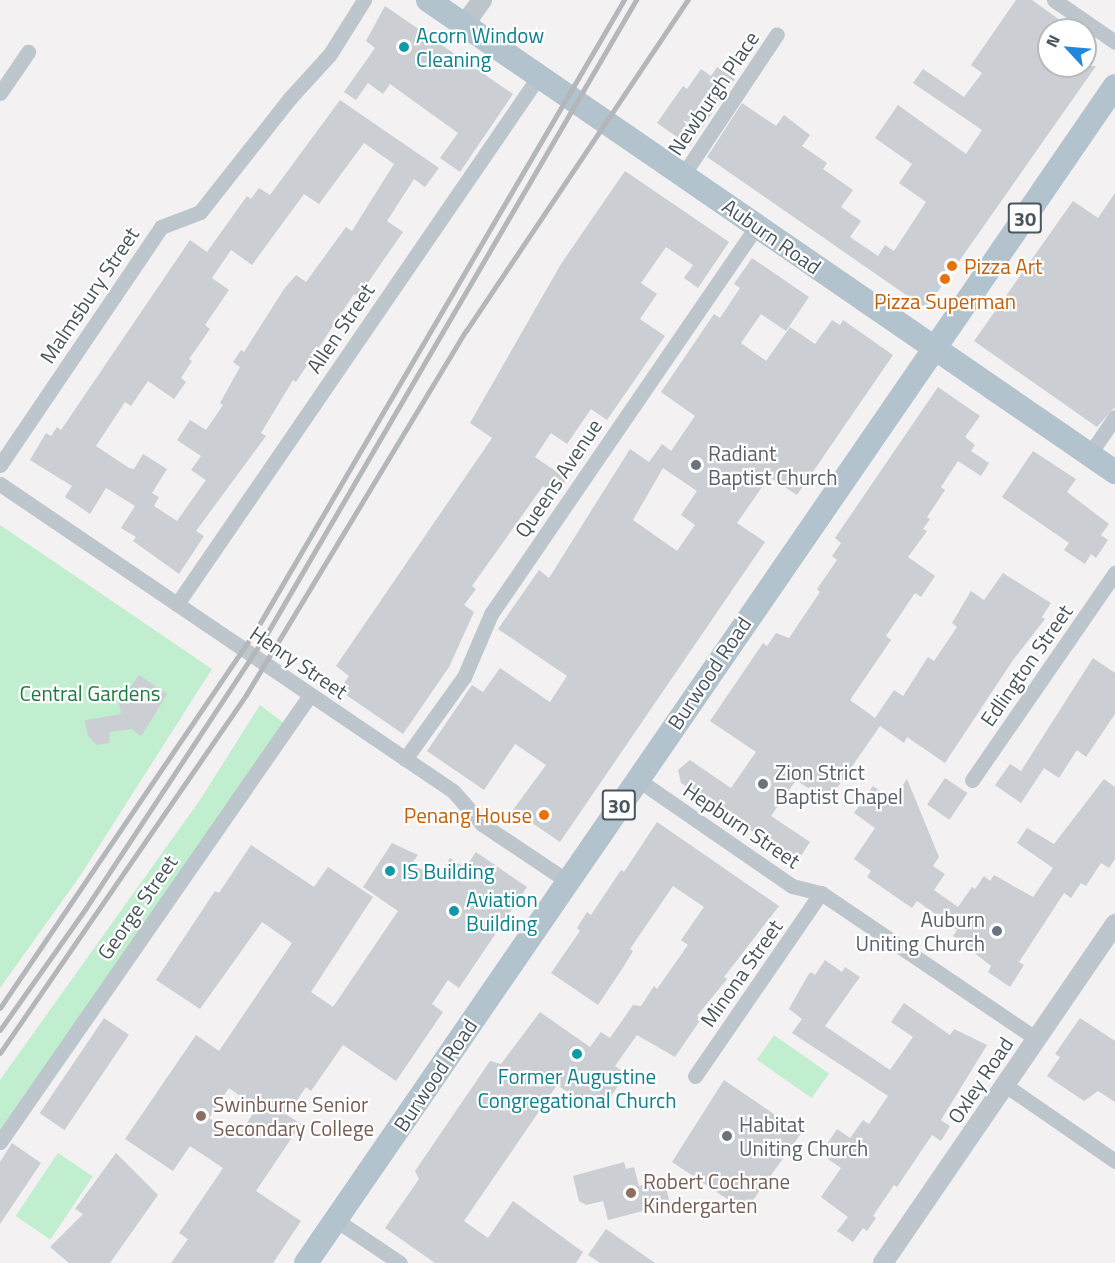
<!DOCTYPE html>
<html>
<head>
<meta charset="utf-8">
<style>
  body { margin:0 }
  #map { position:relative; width:1115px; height:1263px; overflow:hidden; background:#f3f1f1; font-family:"Titillium Web",sans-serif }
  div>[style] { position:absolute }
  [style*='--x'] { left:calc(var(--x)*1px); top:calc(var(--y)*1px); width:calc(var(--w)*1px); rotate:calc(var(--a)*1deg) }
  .green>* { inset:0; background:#c1eece; transform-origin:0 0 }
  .building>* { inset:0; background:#cbced3; transform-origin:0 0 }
  .minor>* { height:15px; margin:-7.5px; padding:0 7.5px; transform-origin:7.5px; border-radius:7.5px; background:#bdc6cd }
  .tertiary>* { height:20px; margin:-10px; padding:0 10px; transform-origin:10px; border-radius:10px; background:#bdc6cd }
  .primary>* { height:24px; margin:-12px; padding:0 12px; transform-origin:12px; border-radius:12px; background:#b2c3ce }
  .rail>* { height:4.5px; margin:-2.25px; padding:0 2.25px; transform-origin:2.25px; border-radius:2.25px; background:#b3b7ba }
  .dots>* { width:16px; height:16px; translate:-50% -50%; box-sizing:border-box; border:3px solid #fff; border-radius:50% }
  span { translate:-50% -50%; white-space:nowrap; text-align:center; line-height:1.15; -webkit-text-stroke:4.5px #fff; paint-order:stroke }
  .shield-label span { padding:2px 4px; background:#fff; border:2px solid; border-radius:4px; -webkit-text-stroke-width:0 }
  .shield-label { font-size:20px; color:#49565d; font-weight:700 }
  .culture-label { font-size:21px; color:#0d838f }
  .left { translate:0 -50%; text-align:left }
  .street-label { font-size:21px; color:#49565d }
  .food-label { font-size:21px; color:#c56008 }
  .right { translate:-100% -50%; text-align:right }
  .worship-label { font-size:21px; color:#5b616d }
  .park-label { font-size:21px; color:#1b7d41 }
  .education-label { font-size:21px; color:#785e54 }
  .north { position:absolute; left:1037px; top:18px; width:60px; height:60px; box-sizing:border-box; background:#fff; border:2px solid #b6bbbe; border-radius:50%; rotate:296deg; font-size:16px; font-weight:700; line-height:24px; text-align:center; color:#49565d }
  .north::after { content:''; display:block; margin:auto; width:21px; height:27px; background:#2088dd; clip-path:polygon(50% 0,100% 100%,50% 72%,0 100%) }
</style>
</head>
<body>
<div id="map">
  <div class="green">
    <div style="clip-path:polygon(0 525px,212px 669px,80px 876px,0 988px)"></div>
    <div style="clip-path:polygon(260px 705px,284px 723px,0 1134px,0 1080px,200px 800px)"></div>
    <div style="left:774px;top:1035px;width:67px;height:30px;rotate:35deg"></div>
    <div style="left:58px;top:1153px;width:42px;height:76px;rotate:34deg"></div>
  </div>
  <div class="building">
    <div style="clip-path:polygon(1016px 0,1032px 0,1061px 21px,1055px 30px,1049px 30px,1049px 66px,1096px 66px,929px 304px,922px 306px,707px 157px,742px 103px,776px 126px,784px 115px,810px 135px,802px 146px,827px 163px,823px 169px,853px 190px,841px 207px,861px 221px,850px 237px,878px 256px,885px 245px,894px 251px,926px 202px,899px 183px,912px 164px,875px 138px,898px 105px,966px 154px,982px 130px,913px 83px,923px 69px,964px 97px,982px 73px,971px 65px)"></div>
    <div style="clip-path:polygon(385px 6px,513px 94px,460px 172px,440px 158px,458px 133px,390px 84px,383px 94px,368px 83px,356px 100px,344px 92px,375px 48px,366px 41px)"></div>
    <div style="clip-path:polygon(717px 67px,735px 79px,690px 146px,657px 123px,683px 86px,687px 89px,701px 69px,711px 76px)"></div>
    <div style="clip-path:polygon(evenodd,340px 100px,439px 168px,425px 187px,414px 179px,387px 221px,403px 232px,358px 297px,354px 294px,296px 382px,293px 380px,261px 433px,266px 436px,196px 531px,204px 536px,179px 574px,133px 541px,136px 537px,121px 528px,135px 506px,106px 488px,90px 514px,65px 497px,72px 486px,30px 460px,46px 433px,51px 436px,57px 427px,61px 430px,190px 240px,207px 252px,247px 196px,251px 199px,259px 188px,270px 195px,340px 100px,364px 143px,394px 164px,352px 231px,346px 227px,306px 282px,296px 275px,284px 289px,244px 352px,241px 350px,233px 362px,240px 367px,220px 403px,223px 405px,206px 430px,190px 420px,177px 440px,201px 456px,191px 470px,206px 480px,177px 521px,154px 506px,159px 497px,152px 493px,167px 469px,143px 454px,134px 469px,129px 468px,96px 446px,125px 402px,131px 406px,148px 381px,174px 399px,186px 382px,181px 378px,192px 361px,189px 359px,210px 329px,205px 325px,229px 290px,212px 278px,231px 250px,252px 265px,304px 194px,319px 204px,364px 143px)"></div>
    <div style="clip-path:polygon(625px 171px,729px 242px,698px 288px,684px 278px,693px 265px,666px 247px,641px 283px,657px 294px,640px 319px,665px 336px,607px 420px,591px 409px,567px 444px,551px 433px,535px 457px,567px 479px,556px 495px,543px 486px,472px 586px,476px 589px,464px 605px,474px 612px,449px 667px,403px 734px,339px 690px,349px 676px,336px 666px,492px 438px,470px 423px,561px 264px)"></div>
    <div style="clip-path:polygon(1115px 193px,1115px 407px,1097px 427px,974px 341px,1073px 201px,1098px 218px)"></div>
    <div style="clip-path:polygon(evenodd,752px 258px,809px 297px,786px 331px,761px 314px,741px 343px,766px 361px,790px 327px,815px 344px,832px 320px,840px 325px,843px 320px,893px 355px,797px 495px,769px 477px,737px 523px,765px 542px,560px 842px,513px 810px,546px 765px,515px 744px,484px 790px,427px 751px,472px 685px,483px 692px,500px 668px,550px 702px,567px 676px,498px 629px,539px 570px,549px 578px,630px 449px,649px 462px,662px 444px,671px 451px,695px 416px,661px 392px,714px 314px,720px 318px,740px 288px,734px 284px,752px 258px,663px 468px,697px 491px,681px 515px,695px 525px,677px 551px,633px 520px,663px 468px)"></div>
    <div style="clip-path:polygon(938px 387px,980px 416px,965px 437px,975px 445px,971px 451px,989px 463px,981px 476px,958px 461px,941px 487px,945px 490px,927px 517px,930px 519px,923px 529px,927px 531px,908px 557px,935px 576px,921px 597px,915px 593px,886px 636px,891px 640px,850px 700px,875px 718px,894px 690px,903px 696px,928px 657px,934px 661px,957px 627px,952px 623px,971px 591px,984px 600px,1003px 573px,1051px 603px,1042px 617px,1045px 619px,1013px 660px,945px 763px,907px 737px,904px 743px,880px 726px,828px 801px,796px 780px,771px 816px,810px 842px,797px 862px,681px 783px,678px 770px,690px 760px,731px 788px,756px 752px,710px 721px,763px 643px,767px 646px,776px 633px,789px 638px,820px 592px,817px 589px,837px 560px,832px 556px,841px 543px,835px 538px)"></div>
    <div style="clip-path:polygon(1033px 451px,1076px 479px,1067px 492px,1109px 524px,1101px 535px,1108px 540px,1096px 558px,1091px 554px,1085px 564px,1064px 550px,1069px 543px,1002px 497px)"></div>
    <div style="clip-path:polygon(1093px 658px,1115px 673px,1115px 714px,1086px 757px,1077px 750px,1059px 778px,1044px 768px,1021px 803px,995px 785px,1010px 764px,1021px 771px)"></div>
    <div style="clip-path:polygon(139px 675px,167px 694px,152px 719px,141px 736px,131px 729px,110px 732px,109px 743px,97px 745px,88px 736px,85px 720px,121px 714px,119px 703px)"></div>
    <div style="left:945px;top:778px;width:27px;height:32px;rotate:34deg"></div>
    <div style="clip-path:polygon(907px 779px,939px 857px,933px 866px,945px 874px,934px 890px,958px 907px,972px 887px,975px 889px,984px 876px,990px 881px,994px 875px,1033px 897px,1053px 868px,1017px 843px,1027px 828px,1054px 844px,1104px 779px,1115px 787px,1115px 859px,1109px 868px,1101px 863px,1086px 886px,1081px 883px,1071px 898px,1064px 893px,1019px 962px,1024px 965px,1010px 987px,988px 972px,991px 966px,953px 936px,957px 930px,951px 925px,917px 901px,912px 908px,893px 895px,867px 877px,871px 871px,854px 859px,875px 828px,854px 813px,873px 786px,893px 800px)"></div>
    <div style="clip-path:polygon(657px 822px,779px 906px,724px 977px,727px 979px,697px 1016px,701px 1019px,675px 1057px,637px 1035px,615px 1066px,626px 1074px,609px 1099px,604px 1096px,600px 1102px,594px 1098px,588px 1106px,557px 1085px,464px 1221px,488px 1238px,513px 1201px,583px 1252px,576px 1263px,435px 1263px,385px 1228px,419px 1179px,415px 1171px,490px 1061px,501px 1064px,540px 1012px,590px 1047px,601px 1032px,610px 1038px,633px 1005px,641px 1006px,654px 986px,657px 989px,688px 945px,681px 940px,704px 907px,673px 886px,630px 949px,633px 951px,624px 966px,598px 1005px,551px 973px,580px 931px,577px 928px,587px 912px,591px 915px,621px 870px,624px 872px)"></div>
    <div style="clip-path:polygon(evenodd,392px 843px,418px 855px,412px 863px,436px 879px,450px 858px,465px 868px,476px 852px,527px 887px,459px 988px,448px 980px,432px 1004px,443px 1012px,396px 1081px,343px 1045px,311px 1091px,306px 1087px,287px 1115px,301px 1124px,256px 1191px,301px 1221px,273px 1263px,171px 1263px,188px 1239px,179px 1233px,223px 1168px,190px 1146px,173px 1171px,125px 1139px,196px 1035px,219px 1051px,292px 943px,262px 922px,200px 1009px,156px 980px,215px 891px,219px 893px,251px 845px,314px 887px,328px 867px,373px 897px,311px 992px,333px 1007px,398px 911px,363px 887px,392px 843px,229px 1088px,257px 1108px,237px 1138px,209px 1118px,229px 1088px)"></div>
    <div style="clip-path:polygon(825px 960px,842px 972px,845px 967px,860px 977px,825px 1026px,890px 1070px,913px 1037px,891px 1022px,904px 1003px,950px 1035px,954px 1029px,987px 1045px,941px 1120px,950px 1126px,941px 1141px,932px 1135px,897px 1187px,894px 1185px,873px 1216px,876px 1218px,867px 1231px,863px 1228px,853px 1242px,837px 1231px,848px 1217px,821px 1197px,841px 1168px,828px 1159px,835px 1149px,827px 1144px,837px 1129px,850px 1138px,863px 1120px,869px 1124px,888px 1096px,792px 1033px,802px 1019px,789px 1009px,808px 975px,811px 972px,815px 975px)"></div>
    <div style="left:104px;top:1018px;width:30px;height:115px;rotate:34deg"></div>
    <div style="clip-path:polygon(1080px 1018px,1115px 1041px,1115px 1102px,1098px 1091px,1084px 1101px,1047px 1076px,1060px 1057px,1055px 1054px)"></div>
    <div style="clip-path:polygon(724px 1080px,787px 1123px,791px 1118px,805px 1128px,745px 1211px,672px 1162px)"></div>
    <div style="clip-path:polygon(12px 1143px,41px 1163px,0 1224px,0 1162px)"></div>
    <div style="clip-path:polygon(116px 1153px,158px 1195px,110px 1263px,69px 1263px,50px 1247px,83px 1214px,75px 1209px)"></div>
    <div style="clip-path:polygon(624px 1162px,626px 1169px,634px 1167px,639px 1186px,664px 1179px,670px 1204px,608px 1220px,603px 1201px,586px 1205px,579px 1201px,573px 1176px)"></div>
    <div style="clip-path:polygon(606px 1229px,655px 1263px,600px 1263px,588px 1255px)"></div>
  </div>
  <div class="minor">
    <div style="--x:1054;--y:0;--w:74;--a:34.5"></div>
    <div style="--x:0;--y:93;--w:50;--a:-55.7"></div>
    <div style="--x:683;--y:175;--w:169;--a:-56.3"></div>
    <div style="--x:1089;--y:455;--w:46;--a:-55.6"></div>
    <div style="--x:0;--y:465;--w:287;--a:-55.9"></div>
    <div style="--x:161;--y:227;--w:42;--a:-21"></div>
    <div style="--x:200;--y:212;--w:145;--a:-51.7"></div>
    <div style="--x:290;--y:98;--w:59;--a:-47.7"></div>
    <div style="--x:330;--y:54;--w:64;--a:-57.8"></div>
    <div style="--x:0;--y:484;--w:547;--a:34.13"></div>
    <div style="--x:453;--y:791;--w:44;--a:48.7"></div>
    <div style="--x:482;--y:824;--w:102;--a:33.8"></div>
    <div style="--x:177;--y:604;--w:640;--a:-55.57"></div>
    <div style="--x:405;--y:759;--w:101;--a:-54.3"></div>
    <div style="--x:464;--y:677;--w:69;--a:-66.8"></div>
    <div style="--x:491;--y:614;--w:470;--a:-55.6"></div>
    <div style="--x:637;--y:779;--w:188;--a:34.6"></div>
    <div style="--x:792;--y:886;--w:30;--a:14"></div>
    <div style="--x:821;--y:893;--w:261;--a:34.1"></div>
    <div style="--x:972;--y:780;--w:252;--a:-55.4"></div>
    <div style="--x:695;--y:1076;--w:222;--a:-55.5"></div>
    <div style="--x:1005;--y:1085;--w:134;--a:34.6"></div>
    <div style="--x:0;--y:1142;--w:544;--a:-55.26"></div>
    <div style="--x:336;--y:1220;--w:77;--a:33.9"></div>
  </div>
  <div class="tertiary">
    <div style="--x:464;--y:25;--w:31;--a:-54"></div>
    <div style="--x:883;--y:1263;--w:411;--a:-55.6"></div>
  </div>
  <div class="primary">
    <div style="--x:428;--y:0;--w:834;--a:34.49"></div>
    <div style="--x:306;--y:1263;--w:1428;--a:-55.5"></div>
  </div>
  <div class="rail">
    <div style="--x:0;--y:1008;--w:457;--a:-55.9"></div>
    <div style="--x:256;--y:630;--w:730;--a:-59.71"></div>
    <div style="--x:0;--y:1030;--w:149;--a:-54.8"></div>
    <div style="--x:86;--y:908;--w:325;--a:-56.6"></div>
    <div style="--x:265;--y:637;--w:737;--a:-59.78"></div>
    <div style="--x:0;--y:1053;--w:434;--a:-55.5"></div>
    <div style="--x:246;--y:695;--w:425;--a:-58.9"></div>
    <div style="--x:466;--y:331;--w:399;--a:-56.2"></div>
  </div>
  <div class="dots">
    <div style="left:404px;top:47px;background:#0f9aa8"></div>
    <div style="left:952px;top:266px;background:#e8710a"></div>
    <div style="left:945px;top:279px;background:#e8710a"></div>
    <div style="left:696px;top:465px;background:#6b7280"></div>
    <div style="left:763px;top:784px;background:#6b7280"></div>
    <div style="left:544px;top:815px;background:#e8710a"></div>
    <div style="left:390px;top:871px;background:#0f9aa8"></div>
    <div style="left:454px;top:911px;background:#0f9aa8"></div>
    <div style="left:997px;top:931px;background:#6b7280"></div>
    <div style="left:577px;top:1054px;background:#0f9aa8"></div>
    <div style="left:201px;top:1116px;background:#8d6e63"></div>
    <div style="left:727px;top:1136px;background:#6b7280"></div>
    <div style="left:631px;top:1193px;background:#8d6e63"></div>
  </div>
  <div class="shield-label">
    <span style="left:1025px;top:218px">30</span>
    <span style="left:619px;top:805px">30</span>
  </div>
  <div class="culture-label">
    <span class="left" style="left:416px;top:47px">Acorn Window<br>Cleaning</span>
    <span class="left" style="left:402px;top:871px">IS Building</span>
    <span class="left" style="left:466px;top:911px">Aviation<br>Building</span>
    <span style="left:577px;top:1088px">Former Augustine<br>Congregational Church</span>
  </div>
  <div class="street-label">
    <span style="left:713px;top:93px;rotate:-56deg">Newburgh Place</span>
    <span style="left:772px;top:236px;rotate:35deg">Auburn Road</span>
    <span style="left:89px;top:295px;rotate:-56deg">Malmsbury Street</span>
    <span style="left:340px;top:328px;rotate:-56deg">Allen Street</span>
    <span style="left:558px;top:478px;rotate:-56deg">Queens Avenue</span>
    <span style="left:299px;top:662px;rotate:34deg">Henry Street</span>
    <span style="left:1026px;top:665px;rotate:-55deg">Edlington Street</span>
    <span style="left:709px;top:673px;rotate:-56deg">Burwood Road</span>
    <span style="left:742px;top:825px;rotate:34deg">Hepburn Street</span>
    <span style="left:137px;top:907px;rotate:-55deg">George Street</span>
    <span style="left:741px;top:973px;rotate:-55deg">Minona Street</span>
    <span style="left:435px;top:1075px;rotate:-56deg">Burwood Road</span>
    <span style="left:980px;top:1080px;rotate:-56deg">Oxley Road</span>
  </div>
  <div class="food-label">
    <span class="left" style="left:964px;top:266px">Pizza Art</span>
    <span style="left:945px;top:301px">Pizza Superman</span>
    <span class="right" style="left:532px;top:815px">Penang House</span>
  </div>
  <div class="worship-label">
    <span class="left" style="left:708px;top:465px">Radiant<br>Baptist Church</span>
    <span class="left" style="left:775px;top:784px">Zion Strict<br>Baptist Chapel</span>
    <span class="right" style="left:985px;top:931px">Auburn<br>Uniting Church</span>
    <span class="left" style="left:739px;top:1136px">Habitat<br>Uniting Church</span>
  </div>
  <div class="park-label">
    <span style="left:90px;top:693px">Central Gardens</span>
  </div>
  <div class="education-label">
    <span class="left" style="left:213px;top:1116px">Swinburne Senior<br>Secondary College</span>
    <span class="left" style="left:643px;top:1193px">Robert Cochrane<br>Kindergarten</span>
  </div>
  <div class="north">N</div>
</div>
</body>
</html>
